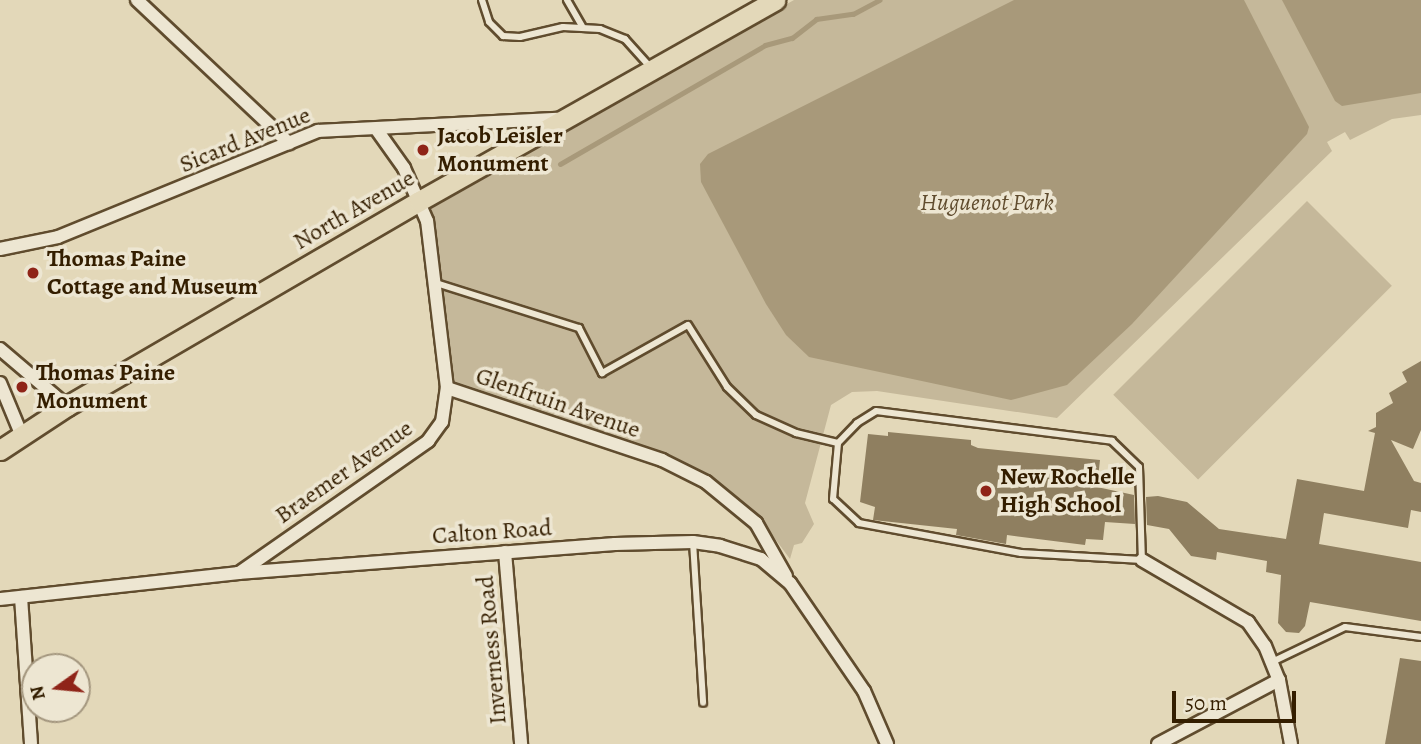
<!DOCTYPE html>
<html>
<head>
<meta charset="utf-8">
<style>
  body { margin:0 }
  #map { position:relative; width:1421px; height:744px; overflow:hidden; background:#e3d8b9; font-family:Alegreya,serif }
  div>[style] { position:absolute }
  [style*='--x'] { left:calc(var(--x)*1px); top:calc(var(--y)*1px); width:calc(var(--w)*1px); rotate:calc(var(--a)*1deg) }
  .green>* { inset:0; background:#c5b89a; transform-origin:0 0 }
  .water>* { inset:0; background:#a8997a }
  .stream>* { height:5px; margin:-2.5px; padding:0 2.5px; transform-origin:2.5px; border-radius:2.5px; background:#a8997a }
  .building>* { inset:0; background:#8f7f60 }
  .roads { filter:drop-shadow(2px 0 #604c2e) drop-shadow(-2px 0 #604c2e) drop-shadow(0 2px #604c2e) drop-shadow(0 -2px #604c2e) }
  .service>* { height:6px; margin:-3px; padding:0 3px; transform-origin:3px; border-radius:3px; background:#ede6d2 }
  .minor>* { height:12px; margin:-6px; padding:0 6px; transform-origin:6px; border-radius:6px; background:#ede6d2 }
  .primary>* { height:19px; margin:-9.5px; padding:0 9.5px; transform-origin:9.5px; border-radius:9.5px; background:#e3d8b9 }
  .dots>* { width:19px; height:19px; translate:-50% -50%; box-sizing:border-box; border:4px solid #ede6d2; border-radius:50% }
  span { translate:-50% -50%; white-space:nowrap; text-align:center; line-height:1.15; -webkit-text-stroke:7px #ede6d2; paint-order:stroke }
  .poi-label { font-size:24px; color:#341e00; font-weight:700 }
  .left { translate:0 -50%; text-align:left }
  .street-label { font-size:24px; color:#341e00 }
  .park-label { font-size:24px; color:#604c2e; font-style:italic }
  .north { position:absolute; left:21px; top:653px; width:70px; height:70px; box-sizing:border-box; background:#ede6d2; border:2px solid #a3967e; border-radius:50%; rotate:255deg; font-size:19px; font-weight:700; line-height:28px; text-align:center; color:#341e00 }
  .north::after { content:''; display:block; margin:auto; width:24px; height:32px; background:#8f2418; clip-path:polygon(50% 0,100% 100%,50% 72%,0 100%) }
  .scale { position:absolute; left:1172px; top:691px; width:124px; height:32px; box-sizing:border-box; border:4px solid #341e00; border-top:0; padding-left:9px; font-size:21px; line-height:24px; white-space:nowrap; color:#341e00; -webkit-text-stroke:5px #ede6d2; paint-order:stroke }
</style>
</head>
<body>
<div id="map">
  <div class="green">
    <div style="clip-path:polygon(794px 0,1421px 0,1421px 115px,1392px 119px,1350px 140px,1345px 132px,1327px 142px,1332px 151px,1057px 418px,877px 391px,852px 392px,831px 405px,805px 503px,814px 524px,802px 543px,794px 545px,790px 559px,761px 520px,687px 464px,453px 383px,431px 203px)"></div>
    <div style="left:1307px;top:201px;width:120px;height:274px;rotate:45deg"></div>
  </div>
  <div class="water">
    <div style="clip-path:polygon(1014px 0,1244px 0,1309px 127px,1307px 134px,1132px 324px,1067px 385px,1011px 400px,809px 357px,786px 335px,766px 304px,701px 182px,700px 164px,708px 154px)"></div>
    <div style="clip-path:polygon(1282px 0,1421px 0,1421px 93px,1342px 106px,1335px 101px)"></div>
  </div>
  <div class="stream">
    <div style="--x:560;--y:164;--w:237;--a:-30.1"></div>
    <div style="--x:765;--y:45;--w:28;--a:-15"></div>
    <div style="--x:792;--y:38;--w:31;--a:-38"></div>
    <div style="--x:816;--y:19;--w:37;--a:-8"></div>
    <div style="--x:853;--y:14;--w:30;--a:-28"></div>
  </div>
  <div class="building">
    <div style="clip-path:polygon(1421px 361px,1421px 430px,1413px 449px,1391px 440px,1414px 481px,1421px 483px,1421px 512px,1411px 510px,1408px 528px,1324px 513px,1319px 544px,1421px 562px,1421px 621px,1310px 602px,1305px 626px,1299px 633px,1286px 632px,1278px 623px,1281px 575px,1266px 572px,1267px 561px,1217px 552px,1216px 560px,1191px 556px,1169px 529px,1147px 525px,1146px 497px,1158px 496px,1187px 502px,1219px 529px,1286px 539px,1297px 479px,1364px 491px,1375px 433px,1368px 431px,1376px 427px,1376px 413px,1393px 403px,1389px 393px,1407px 382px,1402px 372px)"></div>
    <div style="clip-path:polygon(888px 432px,971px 440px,971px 445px,978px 448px,1100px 460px,1097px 487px,1134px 495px,1135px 524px,1105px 522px,1103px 540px,1086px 539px,1085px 545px,1007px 535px,1006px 544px,956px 535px,957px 529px,873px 520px,875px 507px,860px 502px,868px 434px,888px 436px)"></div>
    <div style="clip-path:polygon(1400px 658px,1421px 661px,1421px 744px,1385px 744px)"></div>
  </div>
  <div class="roads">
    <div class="service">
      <div style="--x:482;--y:0;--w:23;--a:72"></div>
      <div style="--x:489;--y:22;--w:20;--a:45"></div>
      <div style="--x:503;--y:36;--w:17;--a:3"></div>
      <div style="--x:520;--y:37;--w:44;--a:-13.1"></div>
      <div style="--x:563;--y:27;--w:37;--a:3"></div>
      <div style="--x:600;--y:29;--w:27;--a:22"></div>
      <div style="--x:625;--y:39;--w:38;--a:48"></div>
      <div style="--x:567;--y:0;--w:32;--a:60"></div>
      <div style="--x:436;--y:283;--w:150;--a:17.5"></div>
      <div style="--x:579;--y:328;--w:51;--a:62.9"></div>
      <div style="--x:602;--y:373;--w:98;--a:-29.2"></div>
      <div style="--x:688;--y:325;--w:73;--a:57.8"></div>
      <div style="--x:727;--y:387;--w:40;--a:44"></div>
      <div style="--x:756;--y:415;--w:44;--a:24.2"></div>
      <div style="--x:796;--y:433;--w:43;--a:13.4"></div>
      <div style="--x:876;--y:411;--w:238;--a:7.2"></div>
      <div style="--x:1112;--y:441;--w:37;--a:44"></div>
      <div style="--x:1139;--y:467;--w:93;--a:88.2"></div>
      <div style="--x:1142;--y:560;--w:121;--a:-176.7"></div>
      <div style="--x:1021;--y:553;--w:165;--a:-169.5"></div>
      <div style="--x:859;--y:523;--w:35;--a:-137"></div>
      <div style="--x:833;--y:499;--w:56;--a:-84.9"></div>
      <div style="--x:838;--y:443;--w:28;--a:-46"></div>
      <div style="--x:857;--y:423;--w:22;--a:-32"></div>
      <div style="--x:693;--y:542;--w:161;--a:86.4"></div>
      <div style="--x:1272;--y:662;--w:81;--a:-25.6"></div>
      <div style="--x:1345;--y:627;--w:77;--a:7.5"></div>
    </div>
    <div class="minor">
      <div style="--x:137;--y:0;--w:209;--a:43.3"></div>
      <div style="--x:0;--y:249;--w:59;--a:-11.7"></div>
      <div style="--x:58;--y:237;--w:281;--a:-22.2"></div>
      <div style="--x:318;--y:131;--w:239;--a:-2.9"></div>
      <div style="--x:0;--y:349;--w:88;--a:40.4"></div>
      <div style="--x:0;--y:383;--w:57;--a:67.5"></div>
      <div style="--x:447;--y:388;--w:227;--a:18.5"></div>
      <div style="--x:662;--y:460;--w:49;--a:26.6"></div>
      <div style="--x:706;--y:482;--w:65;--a:39.4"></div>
      <div style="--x:756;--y:523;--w:61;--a:60.5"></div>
      <div style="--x:505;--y:552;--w:193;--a:85.2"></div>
      <div style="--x:1142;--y:560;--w:123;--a:30.3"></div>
      <div style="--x:1248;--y:622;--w:29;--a:55"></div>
      <div style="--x:1265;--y:646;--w:37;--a:68"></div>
      <div style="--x:1279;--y:680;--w:65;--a:79.4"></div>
      <div style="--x:239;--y:573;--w:231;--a:-34.9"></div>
      <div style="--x:428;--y:441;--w:24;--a:-54"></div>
      <div style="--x:442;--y:422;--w:34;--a:-82"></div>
      <div style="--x:447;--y:388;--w:168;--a:-96.8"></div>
      <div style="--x:427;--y:221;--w:58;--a:-113.5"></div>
      <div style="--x:404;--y:168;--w:47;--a:-125.4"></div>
      <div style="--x:21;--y:597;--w:147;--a:86.1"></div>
      <div style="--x:0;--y:599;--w:239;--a:-6.2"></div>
      <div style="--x:238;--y:573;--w:378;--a:-4.4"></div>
      <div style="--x:615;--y:544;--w:78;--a:-1.5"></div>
      <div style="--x:693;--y:542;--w:27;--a:8"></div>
      <div style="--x:720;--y:546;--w:43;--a:17.6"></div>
      <div style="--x:761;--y:559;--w:38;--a:40"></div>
      <div style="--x:790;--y:583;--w:131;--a:55.6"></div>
      <div style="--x:864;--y:691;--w:58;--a:66.5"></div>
      <div style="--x:1158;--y:744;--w:137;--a:-27.9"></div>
    </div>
    <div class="primary">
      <div style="--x:0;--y:450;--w:80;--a:-33.3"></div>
      <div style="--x:67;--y:406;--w:407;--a:-30.2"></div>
      <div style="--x:419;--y:201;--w:409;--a:-29.4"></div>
    </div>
  </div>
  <div class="dots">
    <div style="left:423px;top:150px;background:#8f2418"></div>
    <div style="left:33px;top:273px;background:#8f2418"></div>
    <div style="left:22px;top:387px;background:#8f2418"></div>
    <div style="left:986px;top:491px;background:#8f2418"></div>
  </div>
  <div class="poi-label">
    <span class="left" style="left:437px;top:150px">Jacob Leisler<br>Monument</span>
    <span class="left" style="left:47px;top:273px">Thomas Paine<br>Cottage and Museum</span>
    <span class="left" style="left:36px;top:387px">Thomas Paine<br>Monument</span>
    <span class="left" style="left:1000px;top:491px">New Rochelle<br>High School</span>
  </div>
  <div class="street-label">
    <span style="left:245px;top:140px;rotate:-22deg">Sicard Avenue</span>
    <span style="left:354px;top:210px;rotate:-30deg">North Avenue</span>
    <span style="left:558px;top:403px;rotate:19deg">Glenfruin Avenue</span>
    <span style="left:344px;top:472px;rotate:-35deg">Braemer Avenue</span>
    <span style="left:492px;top:532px;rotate:-4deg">Calton Road</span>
    <span style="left:492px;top:650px;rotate:-95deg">Inverness Road</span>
  </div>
  <div class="park-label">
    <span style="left:987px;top:203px">Huguenot Park</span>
  </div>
  <div class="north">N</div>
  <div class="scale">50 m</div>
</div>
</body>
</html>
